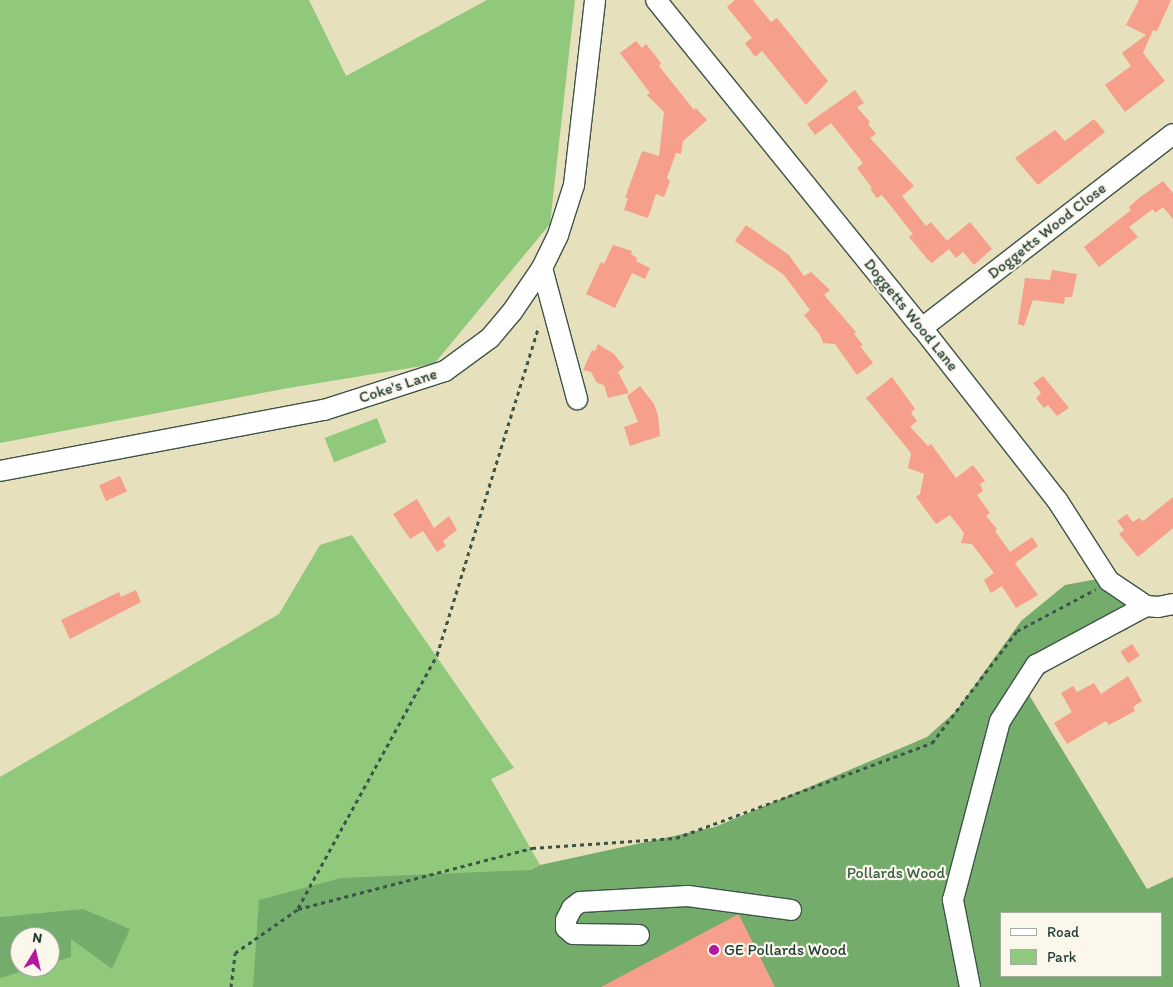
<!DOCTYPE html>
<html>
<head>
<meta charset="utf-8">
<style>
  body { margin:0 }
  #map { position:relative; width:1173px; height:987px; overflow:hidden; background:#e7e0bc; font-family:Itim,sans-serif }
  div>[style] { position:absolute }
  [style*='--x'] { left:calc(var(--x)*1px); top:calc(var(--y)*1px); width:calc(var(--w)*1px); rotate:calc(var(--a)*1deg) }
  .green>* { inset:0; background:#90c87c; transform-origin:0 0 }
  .forest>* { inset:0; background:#74ac6c }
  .building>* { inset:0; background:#f69f8b; transform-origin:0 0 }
  .path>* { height:3px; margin-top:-1.5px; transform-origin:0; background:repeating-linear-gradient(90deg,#3d5548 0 4px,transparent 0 8px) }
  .roads { filter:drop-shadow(1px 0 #3d5548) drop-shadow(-1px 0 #3d5548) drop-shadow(0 1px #3d5548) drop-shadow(0 -1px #3d5548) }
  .minor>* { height:20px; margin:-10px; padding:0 10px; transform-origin:10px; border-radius:10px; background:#fff }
  .dots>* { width:14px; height:14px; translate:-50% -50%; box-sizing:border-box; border:2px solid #fbf7ec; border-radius:50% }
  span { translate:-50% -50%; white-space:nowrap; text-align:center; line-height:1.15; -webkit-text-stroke:4.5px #fbf7ec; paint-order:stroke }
  .street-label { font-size:16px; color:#1f3d34 }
  .park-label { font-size:16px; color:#3b6046 }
  .poi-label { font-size:16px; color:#1f3d34 }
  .left { translate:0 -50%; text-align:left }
  .legend { position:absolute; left:1000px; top:912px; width:162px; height:65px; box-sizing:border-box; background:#fbf7ec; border:1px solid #a3ada2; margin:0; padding:6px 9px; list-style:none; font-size:15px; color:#1f3d34 }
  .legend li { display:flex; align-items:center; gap:10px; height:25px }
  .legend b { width:25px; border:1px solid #a3ada2 }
  .north { position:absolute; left:10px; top:927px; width:50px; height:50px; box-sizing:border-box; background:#fbf7ec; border:1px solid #a3ada2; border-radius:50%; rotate:9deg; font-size:14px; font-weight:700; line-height:20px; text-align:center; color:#1f3d34 }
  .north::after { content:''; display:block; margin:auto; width:18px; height:22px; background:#b5179e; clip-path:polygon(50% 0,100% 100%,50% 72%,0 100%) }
</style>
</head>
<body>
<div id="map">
  <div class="green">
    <div style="clip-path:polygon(0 0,309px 0,346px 76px,487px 0,575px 0,550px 224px,434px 364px,283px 389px,0 443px)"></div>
    <div style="left:377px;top:418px;width:26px;height:56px;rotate:69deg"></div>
    <div style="clip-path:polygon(evenodd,352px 535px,514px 768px,491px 779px,540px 865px,343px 956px,299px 987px,0 987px,0 777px,279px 614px,320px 545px,352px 535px,20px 937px,50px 937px,50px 967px,20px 967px,20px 937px)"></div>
  </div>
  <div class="forest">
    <div style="clip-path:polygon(evenodd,1092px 580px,1103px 580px,1124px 605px,1128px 629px,1064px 657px,1026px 690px,1147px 889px,1173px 877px,1173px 987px,253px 987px,259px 900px,341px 878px,530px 870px,540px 865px,715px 827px,927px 737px,956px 711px,1021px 621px,1065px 585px,1092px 580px,1002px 913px,1162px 913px,1162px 976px,1002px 976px,1002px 913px)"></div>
    <div style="clip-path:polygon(83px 909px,130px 929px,112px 969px,71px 939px,71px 957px,50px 963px,50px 937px,20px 937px,20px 967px,37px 967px,0 978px,0 917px)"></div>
  </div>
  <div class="building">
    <div style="clip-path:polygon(735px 0,753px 0,771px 22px,777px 18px,828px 81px,806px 105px,762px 51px,755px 57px,745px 43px,752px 38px,727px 7px)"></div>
    <div style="clip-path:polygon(1139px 0,1171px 0,1157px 31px,1153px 30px,1143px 53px,1165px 81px,1125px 112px,1105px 85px,1131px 66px,1122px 53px,1146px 35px,1126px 25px)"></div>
    <div style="clip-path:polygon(636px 41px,642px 48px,646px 44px,661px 63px,659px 66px,694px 110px,696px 108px,707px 120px,683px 141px,681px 154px,676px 153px,667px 178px,670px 181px,664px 197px,656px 194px,648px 218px,624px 210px,628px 198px,625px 198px,642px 151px,659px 156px,664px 112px,647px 95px,650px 93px,620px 53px)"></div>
    <div style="clip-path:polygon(855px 90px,864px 103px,857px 107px,870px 122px,868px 124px,876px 134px,870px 138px,914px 186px,902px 196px,926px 226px,931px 222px,947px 241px,970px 222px,992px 249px,974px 265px,963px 252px,956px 258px,949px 249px,932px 263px,928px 260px,909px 237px,913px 234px,882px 195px,877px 198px,870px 189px,872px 188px,857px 168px,863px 163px,831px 123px,815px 135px,807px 124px)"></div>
    <div style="clip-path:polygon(1094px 119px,1105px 132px,1038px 185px,1015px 158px,1055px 130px,1065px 141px)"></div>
    <div style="clip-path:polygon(1163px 181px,1173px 193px,1173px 219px,1163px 207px,1155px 213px,1153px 209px,1129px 227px,1138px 237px,1099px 267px,1084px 247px,1131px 210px,1129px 207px,1139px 198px)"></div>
    <div style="clip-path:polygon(746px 225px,789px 255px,804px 276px,811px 272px,830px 290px,824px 295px,856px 332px,854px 334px,863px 345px,860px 346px,873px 363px,857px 375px,835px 344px,823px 343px,820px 335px,804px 315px,810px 310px,784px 275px,735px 241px)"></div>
    <div style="clip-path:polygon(613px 245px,632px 251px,631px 254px,637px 258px,636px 261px,650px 268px,645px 279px,632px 273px,615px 308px,586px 294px,601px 262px,604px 264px)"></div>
    <div style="clip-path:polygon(1052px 270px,1077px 274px,1072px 297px,1065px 297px,1064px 304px,1033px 300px,1024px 326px,1018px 324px,1025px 278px,1050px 280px)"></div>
    <div style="clip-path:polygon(598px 344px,614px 354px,624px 367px,618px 372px,629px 393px,608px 398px,604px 385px,597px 383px,591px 372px,583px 370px,592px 350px,595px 351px)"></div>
    <div style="clip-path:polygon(1043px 376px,1069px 408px,1057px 416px,1048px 405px,1044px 408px,1036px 398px,1041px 393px,1033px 383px)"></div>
    <div style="clip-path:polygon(892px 377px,915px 409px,911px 413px,917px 421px,910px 427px,928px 446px,931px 444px,956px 478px,973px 465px,985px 481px,980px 484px,983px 491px,977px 495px,990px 513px,986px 516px,997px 529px,995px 531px,1010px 552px,1032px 537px,1038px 546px,1015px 563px,1038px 595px,1016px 608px,1002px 586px,991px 593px,984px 580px,994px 573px,972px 544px,961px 543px,964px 533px,950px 515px,936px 524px,916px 497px,920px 494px,924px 474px,908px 468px,911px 453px,866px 398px)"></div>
    <div style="clip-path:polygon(640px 386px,654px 404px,658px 415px,660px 436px,630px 446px,624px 427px,638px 422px,627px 396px)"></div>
    <div style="left:120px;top:476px;width:17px;height:23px;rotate:66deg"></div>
    <div style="clip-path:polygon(1173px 497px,1173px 528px,1138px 557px,1119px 534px,1124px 530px,1117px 521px,1127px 514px,1133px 522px,1139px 518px,1143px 521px)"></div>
    <div style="clip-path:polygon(417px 499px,434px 528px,449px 516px,457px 530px,443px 541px,446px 546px,437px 552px,423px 531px,410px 539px,393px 514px)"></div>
    <div style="clip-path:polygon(136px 590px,141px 602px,70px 639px,61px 620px,119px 592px,121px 597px)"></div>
    <div style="left:1132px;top:644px;width:14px;height:14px;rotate:56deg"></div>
    <div style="clip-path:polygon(1128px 676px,1142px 701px,1133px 707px,1135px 711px,1109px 725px,1106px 721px,1067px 744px,1054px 723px,1072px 712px,1061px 693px,1073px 686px,1077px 692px,1094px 683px,1101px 694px)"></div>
    <div style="clip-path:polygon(737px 915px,739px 915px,775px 987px,601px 987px)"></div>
  </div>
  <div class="path">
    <div style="--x:298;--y:908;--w:289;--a:-61.2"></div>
    <div style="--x:437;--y:655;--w:344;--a:-72.8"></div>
    <div style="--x:231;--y:987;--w:34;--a:-83"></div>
    <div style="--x:235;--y:953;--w:77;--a:-34.9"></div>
    <div style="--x:298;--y:909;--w:242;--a:-14.6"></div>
    <div style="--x:532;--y:848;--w:144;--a:-4"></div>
    <div style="--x:676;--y:838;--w:273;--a:-20.4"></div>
    <div style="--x:932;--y:743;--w:141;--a:-52.8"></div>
    <div style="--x:1017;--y:631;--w:89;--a:-28"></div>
  </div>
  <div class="roads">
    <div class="minor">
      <div style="--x:656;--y:0;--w:422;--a:51"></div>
      <div style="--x:922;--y:328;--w:219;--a:51.9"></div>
      <div style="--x:1057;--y:500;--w:96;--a:57.3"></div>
      <div style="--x:1109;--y:581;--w:45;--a:34"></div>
      <div style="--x:1146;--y:606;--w:12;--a:5"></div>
      <div style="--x:1158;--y:607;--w:15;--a:-11"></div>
      <div style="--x:542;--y:268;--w:136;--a:75"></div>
      <div style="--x:922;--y:328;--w:317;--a:-37.7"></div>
      <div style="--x:0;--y:471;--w:330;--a:-10.7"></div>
      <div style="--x:324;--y:410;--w:127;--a:-17.9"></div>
      <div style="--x:445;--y:371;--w:56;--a:-36.3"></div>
      <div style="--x:490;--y:338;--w:34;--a:-50"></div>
      <div style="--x:512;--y:312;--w:53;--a:-55.7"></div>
      <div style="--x:542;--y:268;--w:37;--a:-64"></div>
      <div style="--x:558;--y:235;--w:52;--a:-72.3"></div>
      <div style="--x:574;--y:185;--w:186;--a:-83.5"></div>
      <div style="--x:639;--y:935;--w:66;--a:-179.1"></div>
      <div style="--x:573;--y:934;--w:9;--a:-139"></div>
      <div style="--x:566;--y:928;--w:8;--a:-90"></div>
      <div style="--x:566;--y:920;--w:13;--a:-63"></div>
      <div style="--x:572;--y:908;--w:10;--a:-37"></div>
      <div style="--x:580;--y:902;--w:108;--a:-3.2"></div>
      <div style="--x:688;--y:896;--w:104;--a:7.7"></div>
      <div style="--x:970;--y:987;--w:89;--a:-101.1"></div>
      <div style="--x:953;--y:900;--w:185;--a:-75.3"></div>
      <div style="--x:1000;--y:721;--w:67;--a:-57.3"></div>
      <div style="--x:1036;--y:665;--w:125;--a:-28.2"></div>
    </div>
  </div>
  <div class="dots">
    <div style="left:714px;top:950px;background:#b5179e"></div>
  </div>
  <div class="street-label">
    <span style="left:1047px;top:231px;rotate:-38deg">Doggetts Wood Close</span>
    <span style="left:911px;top:315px;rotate:51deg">Doggetts Wood Lane</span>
    <span style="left:398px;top:386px;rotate:-18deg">Coke's Lane</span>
  </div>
  <div class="park-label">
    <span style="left:896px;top:873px">Pollards Wood</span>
  </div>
  <div class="poi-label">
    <span class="left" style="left:724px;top:950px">GE Pollards Wood</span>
  </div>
  <ul class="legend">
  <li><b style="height:6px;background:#fff"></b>Road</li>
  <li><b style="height:14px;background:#90c87c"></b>Park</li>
  </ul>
  <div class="north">N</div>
</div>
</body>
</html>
